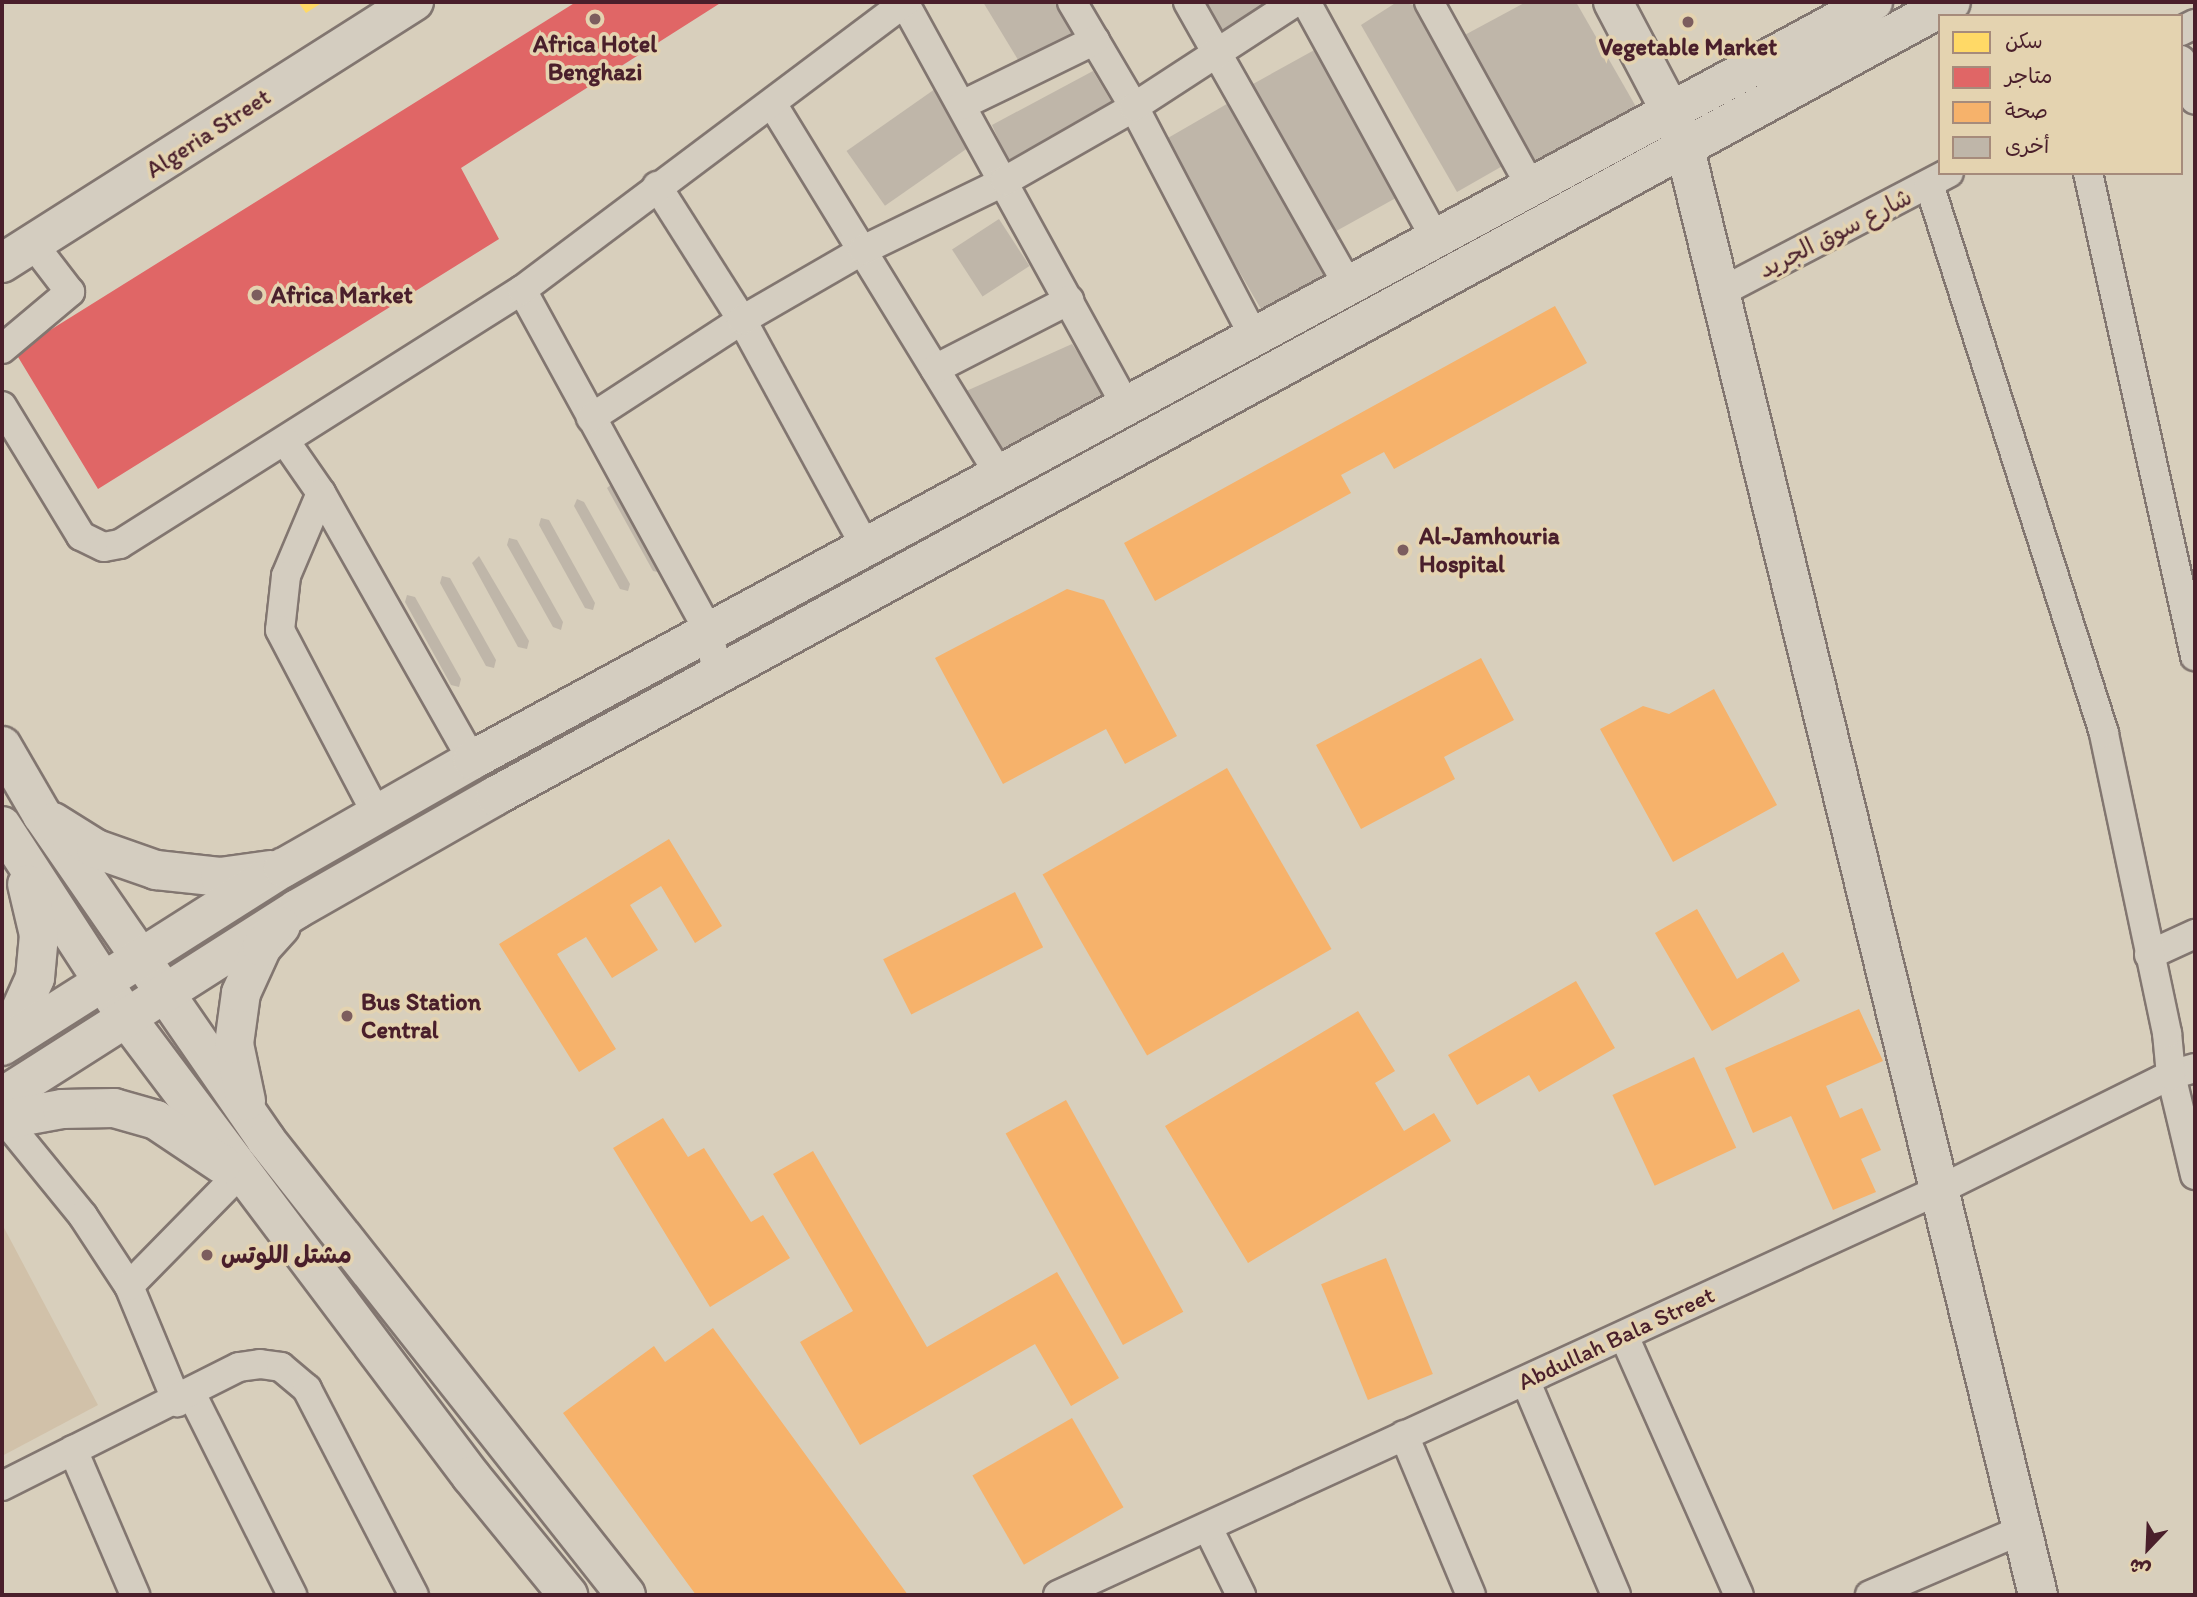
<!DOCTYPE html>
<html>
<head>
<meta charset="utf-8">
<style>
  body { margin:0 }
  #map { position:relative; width:2197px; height:1597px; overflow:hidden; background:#d8cfbc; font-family:Itim,"Playpen Sans Arabic",sans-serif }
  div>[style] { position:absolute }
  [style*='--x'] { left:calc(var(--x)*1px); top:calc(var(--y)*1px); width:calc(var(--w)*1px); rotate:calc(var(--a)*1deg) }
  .green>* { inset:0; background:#d1c1a9 }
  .homes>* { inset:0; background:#ffd966 }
  .shops>* { inset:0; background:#e06666 }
  .health>* { inset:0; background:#f6b26b; transform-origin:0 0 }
  .building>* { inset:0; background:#bfb6a9; transform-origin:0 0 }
  .roads { filter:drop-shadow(2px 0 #827670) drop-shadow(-2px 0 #827670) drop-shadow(0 2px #827670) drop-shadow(0 -2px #827670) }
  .street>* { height:28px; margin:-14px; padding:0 14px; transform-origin:14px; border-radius:14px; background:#d4cdc0 }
  .secondary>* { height:38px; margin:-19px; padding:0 19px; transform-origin:19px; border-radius:19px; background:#d4cdc0 }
  .primary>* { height:38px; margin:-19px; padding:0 19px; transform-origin:19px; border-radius:19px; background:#d4cdc0 }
  .dots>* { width:19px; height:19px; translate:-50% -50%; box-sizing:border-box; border:4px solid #e4d3b0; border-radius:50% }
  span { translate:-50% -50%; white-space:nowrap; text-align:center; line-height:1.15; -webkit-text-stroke:7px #e4d3b0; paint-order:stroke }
  .poi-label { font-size:24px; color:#4a1f2b; font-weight:700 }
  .left { translate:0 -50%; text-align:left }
  .street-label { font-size:24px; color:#4a1f2b }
  .frame { position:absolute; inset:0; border:4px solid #4a1f2b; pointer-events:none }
  .legend { position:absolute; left:1938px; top:14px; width:245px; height:161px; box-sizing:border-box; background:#e4d3b0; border:2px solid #a68b7b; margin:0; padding:9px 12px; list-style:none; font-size:21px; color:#4a1f2b }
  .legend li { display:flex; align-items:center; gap:14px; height:35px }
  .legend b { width:35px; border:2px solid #a68b7b }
  .north { position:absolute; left:2113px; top:1513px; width:70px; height:70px; -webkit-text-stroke:5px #e4d3b0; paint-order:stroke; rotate:203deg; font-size:19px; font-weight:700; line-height:28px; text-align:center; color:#4a1f2b }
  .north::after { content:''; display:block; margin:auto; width:24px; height:32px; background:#4a1f2b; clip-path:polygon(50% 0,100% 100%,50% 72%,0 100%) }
</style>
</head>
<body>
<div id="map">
  <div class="green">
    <div style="clip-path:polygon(2px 1224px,98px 1405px,2px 1456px)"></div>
  </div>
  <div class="homes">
    <div style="clip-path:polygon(298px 2px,323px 2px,306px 13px)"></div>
  </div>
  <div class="shops">
    <div style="clip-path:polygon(576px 2px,722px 2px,461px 168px,499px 239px,98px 489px,15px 352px)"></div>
  </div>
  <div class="health">
    <div style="clip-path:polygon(1555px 306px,1587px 363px,1394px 469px,1384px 452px,1341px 475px,1351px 493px,1155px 601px,1124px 543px)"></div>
    <div style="clip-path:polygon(1067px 589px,1104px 600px,1177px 736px,1125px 764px,1106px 729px,1003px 784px,935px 658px)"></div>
    <div style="clip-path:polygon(1481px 658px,1514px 720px,1444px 757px,1455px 779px,1361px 829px,1316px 745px)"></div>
    <div style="clip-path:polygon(1714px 689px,1777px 805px,1673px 862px,1600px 729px,1643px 706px,1669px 714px)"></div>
    <div style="left:1227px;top:768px;width:209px;height:213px;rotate:60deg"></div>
    <div style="clip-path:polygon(669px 839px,722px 926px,695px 943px,661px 886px,630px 905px,658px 950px,612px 978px,586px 937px,557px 954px,616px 1049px,579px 1072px,499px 944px)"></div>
    <div style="left:1015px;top:892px;width:62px;height:148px;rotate:63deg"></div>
    <div style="clip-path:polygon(1697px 909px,1737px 979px,1783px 952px,1800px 981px,1712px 1031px,1655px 933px)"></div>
    <div style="clip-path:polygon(1576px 981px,1615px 1048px,1539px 1092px,1529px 1075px,1477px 1105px,1448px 1055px)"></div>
    <div style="clip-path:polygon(1859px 1009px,1883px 1061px,1826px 1086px,1840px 1118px,1862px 1108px,1881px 1150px,1861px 1159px,1876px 1192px,1833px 1210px,1791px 1116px,1753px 1133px,1725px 1068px)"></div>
    <div style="clip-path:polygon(1358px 1011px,1395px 1071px,1375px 1083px,1404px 1131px,1434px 1113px,1451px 1141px,1248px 1263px,1165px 1126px)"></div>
    <div style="left:1694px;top:1057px;width:100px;height:90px;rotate:65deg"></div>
    <div style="left:1066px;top:1100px;width:242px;height:69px;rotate:61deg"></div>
    <div style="clip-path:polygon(663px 1118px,688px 1157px,704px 1148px,751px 1222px,763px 1215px,790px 1258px,710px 1307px,613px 1148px)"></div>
    <div style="clip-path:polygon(813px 1151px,927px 1347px,1057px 1272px,1119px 1378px,1071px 1406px,1035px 1344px,860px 1445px,800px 1342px,853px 1311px,773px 1174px)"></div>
    <div style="left:1386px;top:1258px;width:125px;height:70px;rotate:68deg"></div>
    <div style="clip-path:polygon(713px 1328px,908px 1595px,696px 1595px,563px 1413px,654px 1346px,665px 1362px)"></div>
    <div style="left:1072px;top:1418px;width:103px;height:115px;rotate:60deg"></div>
  </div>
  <div class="building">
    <div style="clip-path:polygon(983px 2px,1055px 2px,1076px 36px,1023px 68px)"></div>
    <div style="clip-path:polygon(1204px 2px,1280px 2px,1225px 38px)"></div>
    <div style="clip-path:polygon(1397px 2px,1415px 5px,1506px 164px,1457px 192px,1361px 25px)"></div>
    <div style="clip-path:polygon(1526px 2px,1576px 2px,1639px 112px,1537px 171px,1461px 37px)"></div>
    <div style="left:1318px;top:48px;width:169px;height:80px;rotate:61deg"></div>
    <div style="clip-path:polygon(1093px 71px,1114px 106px,1011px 168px,992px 125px)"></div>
    <div style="left:935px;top:89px;width:67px;height:108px;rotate:55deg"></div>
    <div style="left:1232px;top:101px;width:197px;height:79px;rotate:60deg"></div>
    <div style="left:999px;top:219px;width:56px;height:56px;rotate:57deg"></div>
    <div style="clip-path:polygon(1072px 344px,1109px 399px,1005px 460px,964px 392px)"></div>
    <div style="clip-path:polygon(614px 482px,662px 573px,653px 571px,607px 488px)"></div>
    <div style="clip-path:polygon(577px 499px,584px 502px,630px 584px,628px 591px,620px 589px,574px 506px)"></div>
    <div style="clip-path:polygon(541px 518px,549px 520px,595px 603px,593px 610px,585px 608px,539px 525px)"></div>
    <div style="clip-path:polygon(509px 538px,517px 540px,563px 622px,561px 630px,553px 627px,507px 545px)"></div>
    <div style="clip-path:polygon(479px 556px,529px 641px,527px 649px,518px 647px,472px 563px)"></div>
    <div style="clip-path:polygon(442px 576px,450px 578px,496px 660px,494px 668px,486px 666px,440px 583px)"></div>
    <div style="clip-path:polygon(407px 595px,415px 597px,461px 679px,459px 687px,451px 685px,405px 602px)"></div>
  </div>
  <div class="roads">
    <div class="street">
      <div style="--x:904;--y:2;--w:460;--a:61.2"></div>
      <div style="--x:1072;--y:2;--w:122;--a:59.4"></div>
      <div style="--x:1134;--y:107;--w:259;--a:62.4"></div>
      <div style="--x:1188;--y:2;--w:326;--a:60.5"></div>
      <div style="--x:1306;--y:2;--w:269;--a:61.3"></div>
      <div style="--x:1429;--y:2;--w:211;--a:61.1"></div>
      <div style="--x:2181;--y:31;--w:16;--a:-27"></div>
      <div style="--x:2181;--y:60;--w:42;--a:70.7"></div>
      <div style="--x:773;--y:105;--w:433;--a:58.5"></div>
      <div style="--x:962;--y:105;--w:148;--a:-26"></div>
      <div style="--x:2088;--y:173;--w:495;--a:77.5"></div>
      <div style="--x:657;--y:186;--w:159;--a:57.6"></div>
      <div style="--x:742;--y:320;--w:257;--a:61.4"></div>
      <div style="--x:522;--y:290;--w:389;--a:61.3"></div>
      <div style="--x:709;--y:631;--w:44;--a:79.5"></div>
      <div style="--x:1721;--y:292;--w:257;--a:-27.6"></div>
      <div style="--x:2;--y:349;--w:89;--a:-40"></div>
      <div style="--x:70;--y:292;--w:59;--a:-127.5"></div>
      <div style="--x:935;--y:369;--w:151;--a:-27.2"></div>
      <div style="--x:2;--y:406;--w:152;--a:58.7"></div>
      <div style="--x:81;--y:536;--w:25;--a:26"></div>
      <div style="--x:104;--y:547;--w:16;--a:-11"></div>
      <div style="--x:120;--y:544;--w:476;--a:-32.3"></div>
      <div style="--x:522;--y:290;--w:480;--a:-36.9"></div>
      <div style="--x:591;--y:418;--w:180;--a:-33"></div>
      <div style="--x:742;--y:320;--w:140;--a:-30"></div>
      <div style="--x:863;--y:250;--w:158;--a:-25.9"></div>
      <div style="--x:1005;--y:181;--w:149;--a:-29.8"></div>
      <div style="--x:1134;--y:107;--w:192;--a:-33.1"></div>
      <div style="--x:285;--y:441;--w:63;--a:55.3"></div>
      <div style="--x:321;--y:493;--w:307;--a:60.5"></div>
      <div style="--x:321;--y:493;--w:90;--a:112.9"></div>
      <div style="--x:286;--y:576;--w:54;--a:96.3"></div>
      <div style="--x:280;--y:630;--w:209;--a:62.3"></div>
      <div style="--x:2149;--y:955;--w:51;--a:-24.5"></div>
      <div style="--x:2195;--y:1068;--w:25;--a:164"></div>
      <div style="--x:2171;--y:1075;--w:103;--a:76.5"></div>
      <div style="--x:4;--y:1119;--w:125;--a:50.8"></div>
      <div style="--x:83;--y:1216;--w:84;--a:56.7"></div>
      <div style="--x:129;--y:1286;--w:126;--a:67.5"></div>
      <div style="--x:129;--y:1286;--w:154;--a:-45.5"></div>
      <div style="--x:1624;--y:1336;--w:283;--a:66.1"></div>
      <div style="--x:1526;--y:1382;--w:231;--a:67.1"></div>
      <div style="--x:192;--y:1395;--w:224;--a:63.4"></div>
      <div style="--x:1404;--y:1435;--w:173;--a:67.3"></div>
      <div style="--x:73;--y:1450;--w:158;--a:66.8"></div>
      <div style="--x:2;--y:1486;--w:265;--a:-26.7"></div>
      <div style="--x:239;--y:1367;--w:21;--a:-8"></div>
      <div style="--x:260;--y:1364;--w:21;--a:8"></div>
      <div style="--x:281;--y:1367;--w:34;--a:40"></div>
      <div style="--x:307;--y:1389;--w:232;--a:62.6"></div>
      <div style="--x:1208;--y:1528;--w:75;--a:63.8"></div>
      <div style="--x:1058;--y:1595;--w:972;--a:-24.69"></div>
      <div style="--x:1941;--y:1189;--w:257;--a:-26.4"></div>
      <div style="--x:2171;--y:1075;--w:42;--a:-95.4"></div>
      <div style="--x:2167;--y:1033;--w:307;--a:-101.9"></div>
      <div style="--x:2104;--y:733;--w:576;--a:-107.68"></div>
      <div style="--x:1870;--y:1595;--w:165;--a:-23.2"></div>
    </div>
    <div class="secondary">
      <div style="--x:1613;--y:2;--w:127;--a:62.2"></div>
      <div style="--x:1672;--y:114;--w:37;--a:70"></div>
      <div style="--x:1685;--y:149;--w:1488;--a:76.28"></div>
    </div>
    <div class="primary">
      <div style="--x:2;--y:263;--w:488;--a:-32.4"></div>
      <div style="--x:2;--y:746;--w:80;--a:59.9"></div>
      <div style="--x:42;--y:815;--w:395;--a:55.4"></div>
      <div style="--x:266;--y:1140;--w:580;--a:51.65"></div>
      <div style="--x:53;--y:822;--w:51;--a:32.1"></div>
      <div style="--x:96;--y:849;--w:64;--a:19.3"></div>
      <div style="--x:156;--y:870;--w:64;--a:6.2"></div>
      <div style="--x:220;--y:877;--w:51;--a:-7.8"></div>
      <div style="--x:2;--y:826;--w:231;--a:57"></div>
      <div style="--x:128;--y:1020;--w:571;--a:53.05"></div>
      <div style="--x:471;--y:1476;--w:154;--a:50.8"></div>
      <div style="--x:2;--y:1038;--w:25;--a:-53"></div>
      <div style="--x:17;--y:1018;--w:44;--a:-65.8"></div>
      <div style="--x:35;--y:978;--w:43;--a:-84.7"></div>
      <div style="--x:39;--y:935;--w:52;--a:-103.2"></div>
      <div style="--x:2;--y:1046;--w:333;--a:-32.4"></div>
      <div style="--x:283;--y:868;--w:218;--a:-29.7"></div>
      <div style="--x:472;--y:760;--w:1593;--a:-28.42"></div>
      <div style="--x:2;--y:1097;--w:350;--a:-32.5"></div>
      <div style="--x:297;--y:909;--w:228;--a:-29.7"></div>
      <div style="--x:495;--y:796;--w:1658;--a:-28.6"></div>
      <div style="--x:246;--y:1101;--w:58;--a:-101.9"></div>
      <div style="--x:234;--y:1044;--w:51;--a:-82.2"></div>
      <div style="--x:241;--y:993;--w:51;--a:-65.5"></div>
      <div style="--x:262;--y:947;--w:28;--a:-48"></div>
      <div style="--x:2;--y:1120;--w:61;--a:-10.4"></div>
      <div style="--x:62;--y:1109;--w:52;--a:-1.1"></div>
      <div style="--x:114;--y:1108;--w:44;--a:15.9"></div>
      <div style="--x:156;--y:1120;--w:79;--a:33.7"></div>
    </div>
  </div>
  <div class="dots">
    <div style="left:595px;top:19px;background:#7c5d5e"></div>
    <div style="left:1688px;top:22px;background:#7c5d5e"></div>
    <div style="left:257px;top:295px;background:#7c5d5e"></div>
    <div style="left:1403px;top:550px;background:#7c5d5e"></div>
    <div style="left:347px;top:1016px;background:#7c5d5e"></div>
    <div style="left:207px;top:1255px;background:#7c5d5e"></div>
  </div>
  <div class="poi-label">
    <span style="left:595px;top:58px">Africa Hotel<br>Benghazi</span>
    <span style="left:1688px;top:47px">Vegetable Market</span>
    <span class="left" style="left:271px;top:295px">Africa Market</span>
    <span class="left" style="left:1419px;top:550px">Al-Jamhouria<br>Hospital</span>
    <span class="left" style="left:361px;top:1016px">Bus Station<br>Central</span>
    <span class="left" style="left:221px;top:1255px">مشتل اللوتس</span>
  </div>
  <div class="street-label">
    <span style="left:208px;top:133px;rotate:-33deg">Algeria Street</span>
    <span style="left:1835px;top:233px;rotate:-27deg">شارع سوق الجريد</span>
    <span style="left:1616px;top:1338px;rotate:-25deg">Abdullah Bala Street</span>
  </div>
  <div class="frame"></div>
  <ul class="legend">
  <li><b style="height:19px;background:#ffd966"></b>سكن</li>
  <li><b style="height:19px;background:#e06666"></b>متاجر</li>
  <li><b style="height:19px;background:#f6b26b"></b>صحة</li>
  <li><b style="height:19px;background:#bfb6a9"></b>أخرى</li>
  </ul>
  <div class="north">ش</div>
</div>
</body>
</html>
